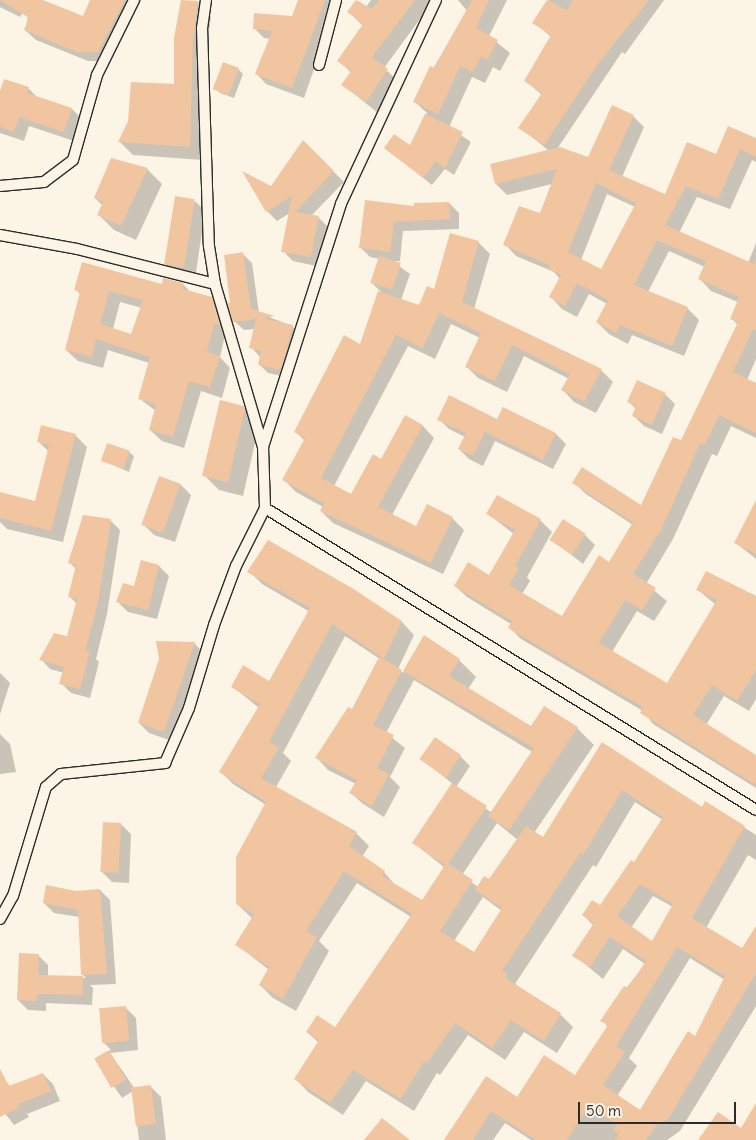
<!DOCTYPE html>
<html>
<head>
<meta charset="utf-8">
<style>
  body { margin:0 }
  #map { position:relative; width:756px; height:1140px; overflow:hidden; background:#fcf5e5; font-family:Delius,sans-serif }
  div>[style] { position:absolute }
  [style*='--x'] { left:calc(var(--x)*1px); top:calc(var(--y)*1px); width:calc(var(--w)*1px); rotate:calc(var(--a)*1deg) }
  .shadow>* { inset:0; background:#0003 }
  .building>* { inset:0; background:#f2c5a1; transform-origin:0 0 }
  .roads { filter:drop-shadow(1px 0 #2b2b2b) drop-shadow(-1px 0 #2b2b2b) drop-shadow(0 1px #2b2b2b) drop-shadow(0 -1px #2b2b2b) }
  .service>* { height:10px; margin:-5px; padding:0 5px; transform-origin:5px; border-radius:5px; background:#fcf5e5 }
  span { translate:-50% -50%; white-space:nowrap; text-align:center; line-height:1.15; -webkit-text-stroke:4px #fcf5e5; paint-order:stroke }
  .scale { position:absolute; left:578px; top:1102px; width:158px; height:22px; box-sizing:border-box; border:2px solid #2b2b2b; border-top:0; padding-left:6px; font-size:15px; line-height:18px; white-space:nowrap; color:#2b2b2b; -webkit-text-stroke:4px #fcf5e5; paint-order:stroke }
</style>
</head>
<body>
<div id="map">
  <div class="shadow">
    <div style="clip-path:polygon(0 0,29px 0,20px 17px,0 7px)"></div>
    <div style="clip-path:polygon(32px 0,84px 18px,91px 0,126px 0,135px 9px,108px 61px,88px 61px,36px 40px,25px 30px)"></div>
    <div style="clip-path:polygon(299px 0,338px 0,304px 98px,266px 84px,257px 74px,271px 39px,264px 38px,254px 28px,293px 17px)"></div>
    <div style="clip-path:polygon(371px 0,434px 0,384px 68px,399px 82px,378px 113px,343px 85px,351px 73px,339px 60px,363px 26px,349px 12px,358px 1px,366px 7px)"></div>
    <div style="clip-path:polygon(458px 0,507px 0,489px 36px,510px 53px,500px 71px,493px 67px,485px 83px,472px 77px,449px 127px,471px 142px,454px 175px,445px 169px,432px 185px,386px 148px,410px 147px,427px 113px,414px 101px,467px 11px)"></div>
    <div style="clip-path:polygon(evenodd,549px 0,664px 0,625px 54px,622px 52px,557px 149px,588px 159px,633px 116px,644px 127px,622px 177px,665px 195px,716px 155px,756px 139px,756px 162px,752px 160px,730px 209px,697px 197px,679px 233px,748px 263px,756px 243px,756px 359px,747px 380px,756px 385px,756px 438px,731px 426px,717px 456px,712px 454px,673px 539px,646px 584px,667px 601px,654px 621px,637px 611px,612px 652px,667px 684px,716px 605px,698px 590px,706px 572px,756px 596px,756px 699px,749px 711px,724px 696px,706px 725px,756px 758px,756px 788px,653px 724px,643px 711px,521px 639px,509px 627px,511px 624px,467px 597px,455px 586px,490px 577px,514px 534px,488px 514px,498px 496px,540px 520px,552px 532px,527px 577px,530px 581px,522px 594px,563px 618px,609px 563px,633px 525px,586px 494px,574px 483px,641px 507px,681px 442px,738px 325px,731px 318px,738px 302px,711px 291px,700px 279px,705px 267px,669px 251px,648px 292px,687px 308px,699px 320px,684px 356px,632px 335px,628px 344px,609px 334px,597px 322px,607px 304px,589px 294px,577px 317px,562px 309px,551px 297px,560px 279px,554px 272px,516px 256px,505px 244px,541px 215px,552px 184px,507px 195px,496px 184px,549px 151px,520px 127px,542px 95px,526px 81px,551px 37px,534px 22px,549px 0,607px 194px,635px 207px,601px 271px,581px 260px,607px 194px)"></div>
    <div style="clip-path:polygon(197px 2px,211px 16px,206px 57px,203px 160px,133px 155px,120px 142px,176px 86px)"></div>
    <div style="clip-path:polygon(238px 69px,243px 74px,234px 98px,220px 93px,215px 88px)"></div>
    <div style="clip-path:polygon(28px 88px,38px 98px,72px 109px,82px 119px,74px 141px,29px 126px,24px 141px,0 133px,0 95px)"></div>
    <div style="clip-path:polygon(303px 142px,344px 182px,311px 216px,318px 217px,328px 227px,321px 267px,293px 261px,283px 251px,290px 213px,277px 221px,267px 211px,272px 188px)"></div>
    <div style="clip-path:polygon(147px 169px,162px 184px,136px 240px,114px 230px,99px 215px,103px 206px,95px 198px)"></div>
    <div style="clip-path:polygon(195px 201px,205px 211px,195px 279px,176px 274px,166px 264px)"></div>
    <div style="clip-path:polygon(366px 202px,415px 207px,449px 203px,459px 213px,459px 229px,403px 231px,400px 261px,392px 261px,410px 274px,401px 300px,419px 307px,478px 242px,490px 254px,474px 309px,601px 370px,613px 382px,596px 413px,574px 402px,563px 390px,569px 379px,524px 356px,507px 392px,478px 378px,466px 366px,480px 338px,451px 324px,435px 359px,408px 346px,334px 486px,351px 495px,381px 460px,406px 417px,423px 426px,434px 438px,392px 515px,417px 528px,427px 506px,452px 518px,464px 530px,443px 574px,333px 523px,321px 511px,323px 507px,296px 492px,284px 480px,305px 441px,296px 432px,361px 346px,383px 294px,371px 282px,380px 259px,370px 257px,360px 247px)"></div>
    <div style="clip-path:polygon(243px 254px,252px 263px,259px 313px,292px 326px,302px 335px,290px 378px,268px 373px,259px 364px,260px 357px,251px 347px,255px 329px,244px 330px,234px 321px,232px 305px)"></div>
    <div style="clip-path:polygon(evenodd,183px 284px,191px 293px,211px 299px,223px 310px,225px 335px,220px 357px,230px 368px,222px 398px,201px 391px,184px 448px,162px 441px,150px 430px,156px 411px,140px 399px,149px 363px,108px 350px,103px 368px,78px 361px,66px 350px,81px 295px,76px 290px,183px 284px,120px 302px,142px 308px,132px 336px,113px 329px,120px 302px)"></div>
    <div style="clip-path:polygon(665px 394px,675px 404px,662px 434px,644px 426px,634px 416px,636px 409px,628px 401px)"></div>
    <div style="clip-path:polygon(243px 407px,259px 425px,243px 496px,219px 490px,204px 475px)"></div>
    <div style="clip-path:polygon(504px 409px,556px 434px,566px 444px,553px 469px,495px 441px,483px 466px,469px 459px,459px 449px,465px 437px,449px 429px,439px 419px,498px 421px)"></div>
    <div style="clip-path:polygon(75px 435px,87px 447px,63px 542px,7px 529px,0 522px,0 497px,35px 502px,49px 452px,39px 442px)"></div>
    <div style="clip-path:polygon(129px 452px,134px 456px,129px 472px,102px 460px)"></div>
    <div style="clip-path:polygon(160px 478px,181px 485px,191px 495px,175px 542px,154px 535px,144px 525px)"></div>
    <div style="clip-path:polygon(756px 516px,756px 559px,736px 543px)"></div>
    <div style="clip-path:polygon(110px 520px,120px 530px,107px 614px,96px 659px,99px 662px,90px 698px,71px 693px,61px 683px,64px 673px,50px 669px,41px 659px,68px 638px,77px 604px,69px 596px,76px 569px,69px 562px)"></div>
    <div style="clip-path:polygon(585px 535px,595px 545px,583px 564px,551px 539px)"></div>
    <div style="clip-path:polygon(142px 562px,159px 566px,169px 576px,157px 619px,128px 612px,118px 602px,135px 588px)"></div>
    <div style="clip-path:polygon(evenodd,249px 571px,352px 589px,402px 622px,414px 635px,398px 669px,403px 673px,425px 637px,459px 660px,476px 677px,468px 689px,532px 728px,544px 708px,577px 728px,594px 745px,534px 833px,543px 839px,602px 743px,702px 808px,706px 803px,756px 835px,756px 860px,748px 855px,706px 928px,743px 950px,756px 928px,756px 1006px,680px 1131px,667px 1140px,531px 1140px,505px 1123px,493px 1140px,444px 1140px,487px 1077px,518px 1098px,575px 1077px,608px 1027px,602px 1020px,645px 964px,623px 949px,603px 979px,574px 955px,594px 926px,583px 915px,600px 907px,634px 864px,663px 820px,635px 802px,596px 867px,593px 865px,515px 984px,560px 1014px,573px 1027px,557px 1053px,524px 1032px,505px 1060px,468px 1035px,440px 1075px,437px 1073px,414px 1111px,366px 1081px,343px 1115px,308px 1092px,296px 1079px,319px 1043px,307px 1032px,336px 1028px,411px 917px,357px 883px,319px 941px,329px 951px,296px 1011px,273px 998px,260px 985px,269px 970px,237px 945px,253px 919px,237px 904px,266px 805px,233px 784px,220px 771px,259px 708px,232px 686px,269px 682px,310px 612px,262px 584px,249px 571px,345px 636px,380px 659px,352px 711px,317px 758px,328px 770px,356px 784px,351px 793px,363px 804px,384px 817px,400px 787px,390px 777px,405px 748px,386px 733px,414px 680px,532px 752px,492px 813px,456px 787px,470px 766px,460px 756px,421px 759px,453px 784px,414px 843px,445px 868px,422px 902px,396px 886px,384px 872px,362px 857px,369px 846px,356px 833px,276px 787px,291px 761px,283px 753px,345px 636px,249px 571px,497px 823px,518px 840px,490px 881px,478px 887px,462px 875px,497px 823px,249px 571px,653px 896px,673px 907px,652px 942px,631px 928px,653px 896px,249px 571px,483px 897px,502px 911px,474px 954px,454px 941px,483px 897px,249px 571px,690px 958px,725px 980px,695px 1037px,641px 1112px,617px 1096px,637px 1066px,629px 1058px,690px 958px)"></div>
    <div style="clip-path:polygon(194px 643px,204px 653px,175px 742px,149px 733px,139px 723px)"></div>
    <div style="clip-path:polygon(0 673px,10px 683px,0 714px)"></div>
    <div style="clip-path:polygon(0 734px,10px 744px,16px 772px,0 774px)"></div>
    <div style="clip-path:polygon(121px 824px,131px 834px,129px 883px,112px 882px,102px 872px)"></div>
    <div style="clip-path:polygon(100px 890px,110px 900px,116px 984px,90px 985px,93px 988px,92px 1005px,46px 1003px,46px 1011px,28px 1010px,18px 1000px,38px 955px,48px 965px,48px 976px,86px 978px,82px 974px,79px 917px,54px 913px,44px 903px,76px 892px)"></div>
    <div style="clip-path:polygon(126px 1008px,136px 1018px,138px 1050px,110px 1053px,135px 1089px,151px 1087px,161px 1097px,166px 1140px,139px 1140px,133px 1091px,122px 1098px,95px 1059px,111px 1050px,103px 1042px)"></div>
    <div style="clip-path:polygon(43px 1074px,53px 1084px,60px 1101px,27px 1114px,29px 1117px,14px 1125px,0 1107px,0 1084px,5px 1081px,11px 1087px)"></div>
  </div>
  <div class="building">
    <div style="clip-path:polygon(0 0,43px 0,83px 16px,90px 0,125px 0,98px 52px,77px 52px,24px 30px,29px 18px)"></div>
    <div style="clip-path:polygon(181px 0,198px 1px,193px 42px,190px 147px,118px 142px,128px 121px,131px 82px,174px 84px,174px 38px)"></div>
    <div style="clip-path:polygon(298px 0,325px 0,292px 88px,255px 74px,272px 31px,253px 29px,254px 13px,292px 16px)"></div>
    <div style="clip-path:polygon(356px 0,372px 9px,379px 0,415px 0,372px 57px,388px 69px,366px 102px,341px 85px,351px 71px,337px 61px,363px 24px,347px 12px)"></div>
    <div style="clip-path:polygon(472px 0,489px 0,476px 28px,498px 40px,487px 60px,481px 56px,473px 72px,460px 66px,438px 114px,413px 102px,430px 66px,434px 68px)"></div>
    <div style="clip-path:polygon(547px 0,567px 10px,573px 0,649px 0,597px 65px,544px 145px,518px 128px,542px 93px,524px 81px,551px 35px,532px 23px)"></div>
    <div style="left:223px;top:62px;width:17px;height:29px;rotate:21deg"></div>
    <div style="clip-path:polygon(4px 79px,29px 87px,27px 93px,72px 108px,64px 132px,19px 117px,14px 132px,0 127px,0 91px)"></div>
    <div style="clip-path:polygon(evenodd,612px 105px,634px 115px,609px 170px,665px 194px,687px 142px,716px 154px,728px 126px,756px 138px,756px 157px,740px 149px,718px 199px,686px 186px,665px 225px,754px 264px,756px 259px,756px 330px,753px 329px,733px 372px,756px 383px,756px 433px,719px 415px,705px 445px,700px 443px,662px 528px,633px 574px,656px 588px,642px 610px,625px 600px,599px 643px,667px 683px,717px 600px,696px 590px,706px 571px,756px 596px,756px 670px,737px 701px,712px 685px,693px 715px,756px 755px,756px 785px,640px 713px,643px 707px,508px 628px,512px 621px,454px 586px,468px 562px,489px 575px,515px 530px,486px 514px,497px 495px,541px 519px,515px 566px,519px 568px,509px 585px,562px 616px,599px 555px,609px 562px,633px 522px,572px 483px,582px 467px,641px 505px,673px 437px,681px 440px,738px 322px,730px 319px,739px 297px,698px 279px,706px 261px,657px 240px,634px 285px,688px 307px,672px 346px,620px 325px,616px 333px,596px 322px,608px 300px,577px 283px,565px 306px,549px 297px,561px 275px,548px 268px,550px 265px,503px 245px,519px 206px,540px 213px,557px 169px,495px 184px,490px 164px,560px 147px,588px 157px,612px 105px,596px 183px,636px 203px,601px 269px,568px 252px,596px 183px)"></div>
    <div style="clip-path:polygon(425px 114px,463px 132px,445px 168px,436px 161px,423px 178px,384px 148px,394px 134px,410px 145px)"></div>
    <div style="clip-path:polygon(303px 140px,334px 171px,295px 212px,319px 216px,311px 257px,281px 252px,292px 196px,266px 212px,242px 171px,271px 186px)"></div>
    <div style="clip-path:polygon(111px 158px,148px 168px,121px 226px,97px 215px,103px 202px,94px 198px)"></div>
    <div style="left:175px;top:196px;width:20px;height:69px;rotate:9deg"></div>
    <div style="clip-path:polygon(365px 200px,414px 206px,414px 203px,449px 202px,450px 219px,394px 222px,390px 252px,359px 248px)"></div>
    <div style="clip-path:polygon(450px 233px,479px 241px,462px 302px,602px 369px,584px 402px,561px 390px,570px 374px,512px 345px,495px 381px,465px 367px,481px 333px,439px 313px,423px 348px,396px 335px,321px 478px,351px 494px,373px 454px,381px 459px,405px 415px,423px 425px,378px 507px,416px 526px,427px 504px,453px 517px,431px 563px,320px 511px,324px 503px,282px 480px,305px 438px,294px 432px,344px 335px,360px 344px,378px 291px,419px 305px,427px 286px,434px 289px)"></div>
    <div style="clip-path:polygon(243px 252px,251px 309px,275px 316px,262px 318px,293px 325px,281px 370px,258px 365px,261px 351px,249px 348px,256px 319px,233px 322px,227px 302px,230px 303px,224px 255px)"></div>
    <div style="left:379px;top:256px;width:23px;height:28px;rotate:18deg"></div>
    <div style="clip-path:polygon(evenodd,82px 262px,162px 284px,163px 278px,183px 283px,183px 289px,212px 297px,220px 324px,214px 324px,207px 352px,220px 356px,210px 387px,189px 381px,173px 437px,149px 430px,156px 404px,138px 399px,150px 357px,96px 339px,92px 357px,65px 350px,80px 292px,74px 290px,82px 262px,109px 291px,143px 300px,131px 334px,100px 324px,109px 291px)"></div>
    <div style="clip-path:polygon(637px 380px,666px 393px,652px 425px,632px 416px,636px 406px,627px 402px)"></div>
    <div style="clip-path:polygon(449px 395px,497px 419px,503px 407px,556px 433px,543px 460px,485px 432px,473px 456px,458px 449px,466px 433px,437px 420px)"></div>
    <div style="clip-path:polygon(220px 400px,244px 406px,245px 409px,228px 482px,202px 476px)"></div>
    <div style="clip-path:polygon(41px 425px,76px 434px,51px 531px,0 518px,0 492px,35px 501px,49px 445px,37px 442px)"></div>
    <div style="left:107px;top:443px;width:24px;height:19px;rotate:19deg"></div>
    <div style="left:159px;top:476px;width:23px;height:52px;rotate:20deg"></div>
    <div style="clip-path:polygon(756px 500px,756px 554px,734px 543px)"></div>
    <div style="clip-path:polygon(83px 515px,111px 519px,98px 603px,85px 651px,90px 651px,80px 689px,59px 684px,64px 667px,39px 660px,54px 633px,67px 636px,77px 599px,68px 597px,76px 565px,68px 563px)"></div>
    <div style="left:563px;top:519px;width:27px;height:25px;rotate:33deg"></div>
    <div style="clip-path:polygon(evenodd,268px 540px,352px 588px,402px 621px,384px 659px,332px 624px,269px 742px,279px 748px,261px 778px,357px 832px,349px 846px,385px 871px,382px 876px,422px 900px,445px 865px,412px 843px,452px 783px,487px 806px,448px 864px,473px 880px,440px 931px,474px 952px,502px 908px,475px 890px,484px 876px,489px 879px,526px 826px,543px 837px,602px 742px,702px 807px,705px 801px,745px 826px,692px 918px,742px 948px,756px 926px,756px 973px,668px 1119px,656px 1126px,646px 1140px,615px 1140px,619px 1134px,613px 1131px,617px 1124px,588px 1107px,567px 1140px,536px 1140px,491px 1111px,473px 1140px,444px 1140px,486px 1076px,517px 1097px,544px 1055px,575px 1075px,608px 1025px,600px 1021px,624px 986px,628px 988px,646px 961px,610px 937px,590px 967px,572px 956px,594px 923px,582px 915px,592px 900px,600px 905px,631px 860px,634px 862px,663px 817px,622px 790px,583px 855px,580px 853px,502px 971px,507px 974px,505px 978px,561px 1013px,544px 1041px,511px 1020px,492px 1048px,455px 1023px,427px 1063px,424px 1061px,401px 1099px,353px 1070px,330px 1103px,294px 1079px,319px 1040px,306px 1032px,317px 1015px,335px 1027px,412px 914px,344px 871px,306px 931px,317px 937px,283px 999px,259px 985px,269px 967px,235px 945px,254px 914px,236px 904px,236px 857px,266px 802px,219px 772px,260px 704px,231px 687px,243px 665px,269px 681px,310px 608px,247px 572px,268px 540px,640px 884px,673px 904px,652px 941px,617px 916px,640px 884px,268px 540px,677px 947px,725px 976px,695px 1036px,688px 1031px,640px 1110px,603px 1085px,625px 1052px,616px 1046px,677px 947px)"></div>
    <div style="clip-path:polygon(141px 560px,159px 565px,148px 610px,116px 602px,123px 583px,134px 586px)"></div>
    <div style="clip-path:polygon(424px 635px,460px 659px,449px 676px,531px 726px,544px 706px,578px 727px,509px 830px,488px 816px,534px 748px,403px 671px)"></div>
    <div style="clip-path:polygon(156px 641px,195px 642px,164px 732px,138px 723px,159px 659px)"></div>
    <div style="clip-path:polygon(379px 657px,402px 670px,373px 725px,394px 735px,377px 768px,389px 774px,372px 806px,349px 793px,357px 780px,315px 758px,348px 707px,352px 709px)"></div>
    <div style="left:435px;top:737px;width:32px;height:27px;rotate:35deg"></div>
    <div style="left:103px;top:822px;width:18px;height:50px;rotate:3deg"></div>
    <div style="clip-path:polygon(46px 885px,76px 891px,100px 889px,107px 974px,81px 975px,78px 910px,43px 903px)"></div>
    <div style="clip-path:polygon(19px 953px,39px 954px,38px 975px,83px 976px,83px 995px,37px 994px,36px 1001px,17px 1000px)"></div>
    <div style="left:126px;top:1006px;width:35px;height:27px;rotate:85deg"></div>
    <div style="left:109px;top:1050px;width:34px;height:17px;rotate:60deg"></div>
    <div style="clip-path:polygon(0 1069px,9px 1086px,43px 1073px,51px 1091px,18px 1104px,20px 1107px,0 1117px)"></div>
    <div style="left:151px;top:1085px;width:39px;height:20px;rotate:83deg"></div>
    <div style="clip-path:polygon(756px 1103px,756px 1140px,698px 1140px,718px 1112px,741px 1128px)"></div>
    <div style="clip-path:polygon(382px 1118px,410px 1140px,364px 1140px)"></div>
  </div>
  <div class="roads">
    <div class="service">
      <div style="--x:206;--y:0;--w:28;--a:98"></div>
      <div style="--x:202;--y:28;--w:218;--a:88.2"></div>
      <div style="--x:209;--y:246;--w:38;--a:81"></div>
      <div style="--x:436;--y:0;--w:225;--a:115"></div>
      <div style="--x:341;--y:204;--w:255;--a:107.8"></div>
      <div style="--x:263;--y:447;--w:61;--a:88.1"></div>
      <div style="--x:265;--y:508;--w:576;--a:31.59"></div>
      <div style="--x:319;--y:65;--w:67;--a:-75.3"></div>
      <div style="--x:0;--y:186;--w:44;--a:-5.2"></div>
      <div style="--x:44;--y:182;--w:36;--a:-37"></div>
      <div style="--x:73;--y:160;--w:88;--a:-74.2"></div>
      <div style="--x:97;--y:75;--w:84;--a:-63.7"></div>
      <div style="--x:0;--y:235;--w:78;--a:10.3"></div>
      <div style="--x:77;--y:249;--w:142;--a:14.2"></div>
      <div style="--x:215;--y:284;--w:170;--a:73.6"></div>
      <div style="--x:0;--y:919;--w:26;--a:-61"></div>
      <div style="--x:13;--y:896;--w:114;--a:-73.2"></div>
      <div style="--x:46;--y:787;--w:20;--a:-41"></div>
      <div style="--x:61;--y:774;--w:105;--a:-6"></div>
      <div style="--x:165;--y:763;--w:60;--a:-66.4"></div>
      <div style="--x:189;--y:708;--w:87;--a:-73.2"></div>
      <div style="--x:214;--y:625;--w:63;--a:-69.6"></div>
      <div style="--x:236;--y:566;--w:65;--a:-63.4"></div>
    </div>
  </div>
  <div class="scale">50 m</div>
</div>
</body>
</html>
